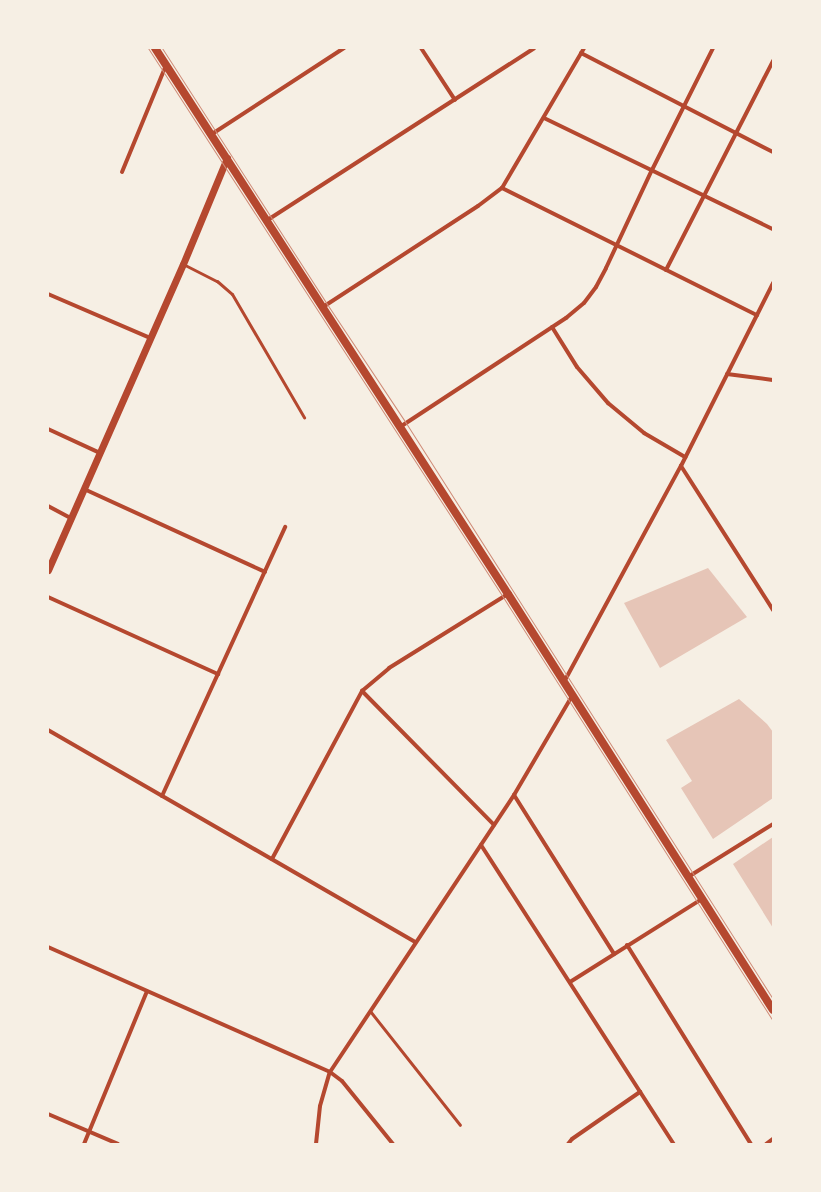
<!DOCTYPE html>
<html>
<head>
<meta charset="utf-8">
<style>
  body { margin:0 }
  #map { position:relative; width:821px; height:1192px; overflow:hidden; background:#f6efe4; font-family:"Open Sans",sans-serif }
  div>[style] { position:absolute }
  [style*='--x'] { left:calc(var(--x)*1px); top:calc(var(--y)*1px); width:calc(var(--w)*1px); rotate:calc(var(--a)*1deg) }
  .building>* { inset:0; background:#e6c5b7 }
  .service>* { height:3px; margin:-1.5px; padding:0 1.5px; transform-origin:1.5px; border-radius:1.5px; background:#b5482f }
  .minor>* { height:4px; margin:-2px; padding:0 2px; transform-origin:2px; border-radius:2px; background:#b5482f }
  .tertiary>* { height:7px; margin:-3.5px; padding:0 3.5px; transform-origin:3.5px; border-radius:3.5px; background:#b5482f }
  .secondary>* { height:8px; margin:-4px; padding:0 4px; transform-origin:4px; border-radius:4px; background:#b5482f }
  .tram>* { height:1px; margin:-0.5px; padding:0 0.5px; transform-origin:0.5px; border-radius:0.5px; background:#cf8b77 }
  span { translate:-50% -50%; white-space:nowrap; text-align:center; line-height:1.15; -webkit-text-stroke:3.5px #f6efe4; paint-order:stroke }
  .frame { position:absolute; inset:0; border:49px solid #f6efe4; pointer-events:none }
</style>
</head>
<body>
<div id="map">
  <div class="building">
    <div style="clip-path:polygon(708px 568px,747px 617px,660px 668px,624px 603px)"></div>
    <div style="clip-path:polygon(739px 699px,767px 724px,773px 732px,773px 798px,713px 839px,681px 788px,692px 781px,666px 740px)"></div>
    <div style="clip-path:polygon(773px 837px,773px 928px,733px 864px)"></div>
  </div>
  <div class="service">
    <div style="--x:183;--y:264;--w:38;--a:27"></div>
    <div style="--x:217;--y:281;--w:20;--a:41"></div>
    <div style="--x:232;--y:294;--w:143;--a:59.7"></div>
    <div style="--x:370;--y:1011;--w:145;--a:51.7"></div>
  </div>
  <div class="minor">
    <div style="--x:421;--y:48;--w:62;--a:56.8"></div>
    <div style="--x:581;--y:53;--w:216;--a:27.3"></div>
    <div style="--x:544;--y:118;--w:254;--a:25.9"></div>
    <div style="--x:212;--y:134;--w:158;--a:-33.1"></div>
    <div style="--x:122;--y:172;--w:116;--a:-67.6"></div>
    <div style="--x:502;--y:188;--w:285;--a:26.5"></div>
    <div style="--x:266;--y:221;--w:319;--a:-32.8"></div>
    <div style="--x:666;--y:270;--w:235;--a:-62.9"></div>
    <div style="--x:48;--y:294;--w:111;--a:23.3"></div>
    <div style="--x:323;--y:307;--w:185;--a:-33.1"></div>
    <div style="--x:478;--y:206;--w:30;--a:-37"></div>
    <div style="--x:502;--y:188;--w:162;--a:-59.6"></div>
    <div style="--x:552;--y:327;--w:47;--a:58"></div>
    <div style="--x:577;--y:367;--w:48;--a:49.3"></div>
    <div style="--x:608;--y:403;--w:47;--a:39.8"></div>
    <div style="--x:644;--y:433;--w:48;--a:30.3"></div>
    <div style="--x:727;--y:374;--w:46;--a:7.4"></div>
    <div style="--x:400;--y:427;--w:199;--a:-33.3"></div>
    <div style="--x:566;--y:318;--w:23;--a:-40"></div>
    <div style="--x:584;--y:303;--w:20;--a:-53"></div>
    <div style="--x:596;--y:287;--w:21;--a:-62"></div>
    <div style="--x:606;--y:268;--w:108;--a:-64.9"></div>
    <div style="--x:652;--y:170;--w:136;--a:-63.4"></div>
    <div style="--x:48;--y:429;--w:57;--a:24.8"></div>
    <div style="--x:681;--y:466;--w:171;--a:57.4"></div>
    <div style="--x:84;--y:489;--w:199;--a:24.6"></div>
    <div style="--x:48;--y:506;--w:26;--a:28"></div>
    <div style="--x:48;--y:597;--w:187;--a:24.4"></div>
    <div style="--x:564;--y:682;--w:246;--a:-61.6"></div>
    <div style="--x:681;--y:466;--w:205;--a:-63.3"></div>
    <div style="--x:362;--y:691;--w:188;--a:45.4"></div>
    <div style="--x:48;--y:730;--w:424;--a:30"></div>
    <div style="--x:514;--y:795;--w:188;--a:57.8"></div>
    <div style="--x:162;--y:796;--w:296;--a:-65.4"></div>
    <div style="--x:481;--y:845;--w:356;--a:57.2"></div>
    <div style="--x:272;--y:859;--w:191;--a:-61.8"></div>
    <div style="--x:362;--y:691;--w:35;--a:-40"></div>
    <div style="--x:389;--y:668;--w:140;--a:-31.9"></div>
    <div style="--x:688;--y:877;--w:100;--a:-31.9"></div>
    <div style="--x:627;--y:945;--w:234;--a:58.1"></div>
    <div style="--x:48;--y:947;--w:308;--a:23.9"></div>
    <div style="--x:330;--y:1072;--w:15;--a:37"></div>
    <div style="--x:342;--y:1081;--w:81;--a:51"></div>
    <div style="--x:570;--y:982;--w:156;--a:-32.2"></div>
    <div style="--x:48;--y:1114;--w:76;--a:23.2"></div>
    <div style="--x:84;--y:1144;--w:165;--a:-67.6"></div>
    <div style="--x:316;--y:1144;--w:38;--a:-84"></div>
    <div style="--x:320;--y:1106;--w:35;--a:-74"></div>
    <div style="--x:330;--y:1072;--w:333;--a:-56.4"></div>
    <div style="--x:514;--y:795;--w:115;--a:-59.6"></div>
    <div style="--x:568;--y:1144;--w:6;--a:-51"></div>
    <div style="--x:572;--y:1139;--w:83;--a:-34.7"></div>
    <div style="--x:766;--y:1144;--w:9;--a:-36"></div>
  </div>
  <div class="tertiary">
    <div style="--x:48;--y:570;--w:334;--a:-66.2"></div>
    <div style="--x:183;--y:264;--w:115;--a:-67.5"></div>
  </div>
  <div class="secondary">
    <div style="--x:155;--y:48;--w:650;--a:57.12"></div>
    <div style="--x:508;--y:594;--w:493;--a:57.5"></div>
  </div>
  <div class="tram">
    <div style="--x:148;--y:48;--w:654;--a:57.11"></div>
    <div style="--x:503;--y:597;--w:503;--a:57.51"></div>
    <div style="--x:162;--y:48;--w:305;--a:57.2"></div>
    <div style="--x:327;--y:304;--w:143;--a:56.4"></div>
    <div style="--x:406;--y:423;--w:683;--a:57.5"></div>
  </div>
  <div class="frame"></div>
</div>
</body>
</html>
